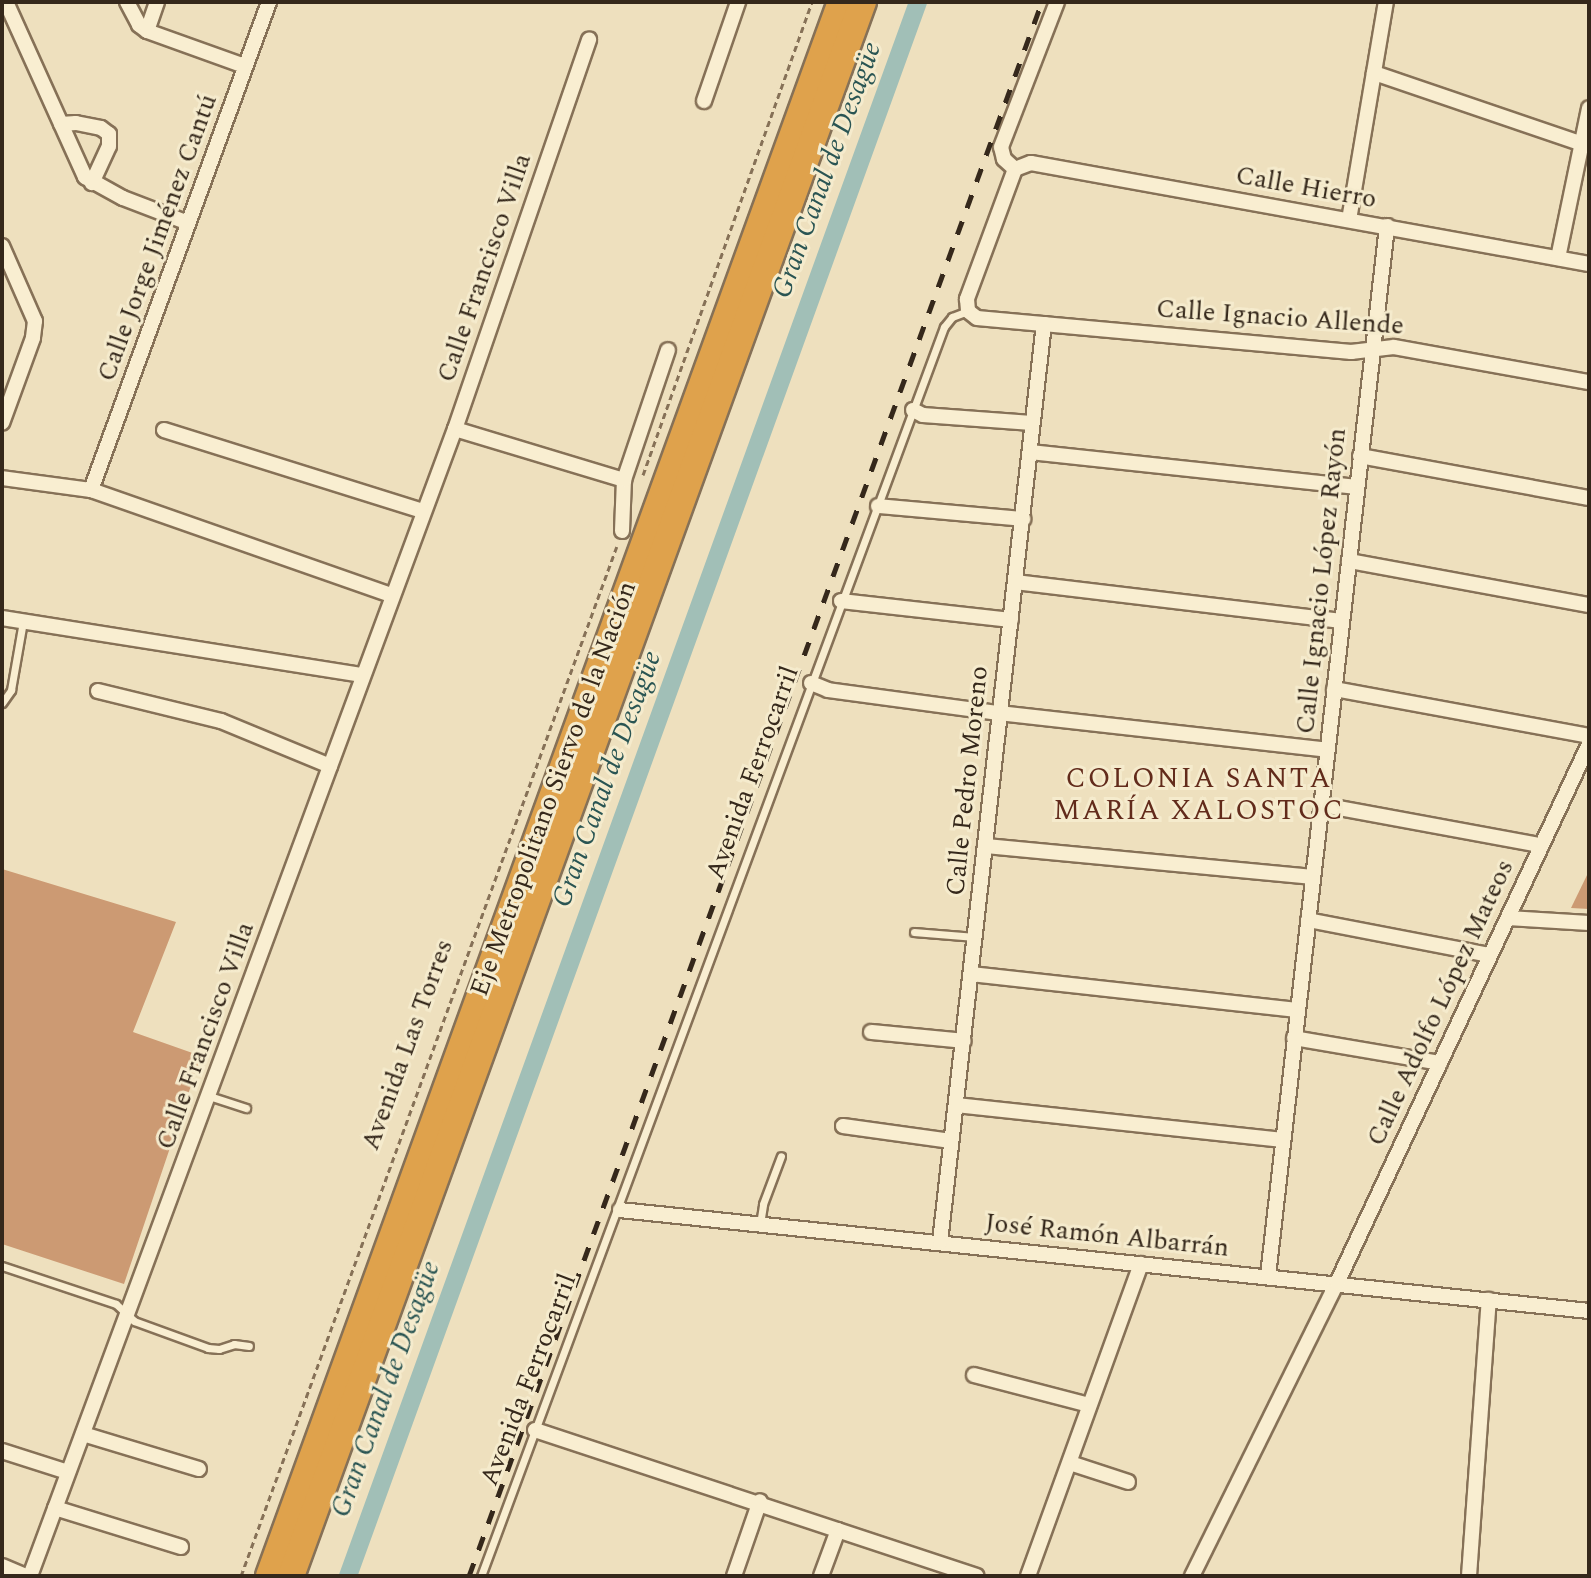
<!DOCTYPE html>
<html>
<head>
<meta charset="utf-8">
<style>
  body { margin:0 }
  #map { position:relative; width:1591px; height:1578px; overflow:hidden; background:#eee0be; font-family:Spectral,serif }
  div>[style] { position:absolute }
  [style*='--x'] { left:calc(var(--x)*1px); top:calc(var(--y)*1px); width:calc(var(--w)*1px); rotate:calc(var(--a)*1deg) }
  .canal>* { height:18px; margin:-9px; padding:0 9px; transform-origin:9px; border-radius:9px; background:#a1bfb7 }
  .building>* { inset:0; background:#cc9a73 }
  .path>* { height:3px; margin-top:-1.5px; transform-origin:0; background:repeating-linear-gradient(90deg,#867157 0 6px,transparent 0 10px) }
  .roads { filter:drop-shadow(2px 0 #867157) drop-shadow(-2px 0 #867157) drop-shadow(0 2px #867157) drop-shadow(0 -2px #867157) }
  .service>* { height:7px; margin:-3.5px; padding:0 3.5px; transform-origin:3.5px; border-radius:3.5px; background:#f9eed1 }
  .minor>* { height:14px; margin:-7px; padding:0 7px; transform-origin:7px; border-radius:7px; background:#f9eed1 }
  .motorway>* { height:26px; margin:-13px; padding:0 13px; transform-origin:13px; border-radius:13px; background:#dfa24c }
  .rail>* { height:5px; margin-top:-2.5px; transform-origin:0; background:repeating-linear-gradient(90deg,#35281b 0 14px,transparent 0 28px) }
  span { translate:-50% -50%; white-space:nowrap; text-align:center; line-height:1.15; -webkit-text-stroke:6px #f5ebcd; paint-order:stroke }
  .street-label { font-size:26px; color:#35281b }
  .water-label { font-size:28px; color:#2a5553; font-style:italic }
  .neighbourhood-label { font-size:28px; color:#622b1b; letter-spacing:2px }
  .frame { position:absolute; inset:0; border:4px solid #35281b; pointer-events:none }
</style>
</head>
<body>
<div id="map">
  <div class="canal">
    <div style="--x:348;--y:1576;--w:1674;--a:-70.09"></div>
  </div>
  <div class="building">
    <div style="clip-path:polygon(2px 869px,176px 922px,133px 1032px,201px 1056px,124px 1284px,2px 1244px)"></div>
    <div style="clip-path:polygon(1589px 871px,1589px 909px,1571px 908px)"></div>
  </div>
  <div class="path">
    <div style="--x:643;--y:475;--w:502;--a:-70.34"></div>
    <div style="--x:241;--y:1576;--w:1096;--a:-69.95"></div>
  </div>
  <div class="roads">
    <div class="service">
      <div style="--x:2;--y:703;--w:16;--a:-55"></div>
      <div style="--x:11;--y:690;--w:70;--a:-80.1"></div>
      <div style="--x:914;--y:932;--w:61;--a:4.7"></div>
      <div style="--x:209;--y:1096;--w:39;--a:18"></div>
      <div style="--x:760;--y:1224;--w:20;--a:-81"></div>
      <div style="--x:763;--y:1204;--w:51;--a:-69.4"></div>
      <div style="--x:2;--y:1266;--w:120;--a:18.4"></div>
      <div style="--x:116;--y:1304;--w:25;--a:43"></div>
      <div style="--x:134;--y:1321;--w:79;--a:20"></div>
      <div style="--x:208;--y:1348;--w:11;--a:5"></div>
      <div style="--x:219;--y:1349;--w:16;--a:-18"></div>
      <div style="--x:234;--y:1344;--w:15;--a:8"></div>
      <div style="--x:481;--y:1576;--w:1332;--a:-69.66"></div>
      <div style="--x:944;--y:327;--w:13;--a:-51"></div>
      <div style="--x:952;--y:317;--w:17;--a:-21"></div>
    </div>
    <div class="minor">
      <div style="--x:6;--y:2;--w:192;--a:65.7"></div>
      <div style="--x:85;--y:177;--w:43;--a:28.9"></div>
      <div style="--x:123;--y:198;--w:70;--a:21"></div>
      <div style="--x:127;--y:2;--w:26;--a:62"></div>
      <div style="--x:139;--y:25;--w:10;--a:37"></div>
      <div style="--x:147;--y:31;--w:104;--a:19.7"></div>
      <div style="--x:147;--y:31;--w:31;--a:-71"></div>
      <div style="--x:1374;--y:73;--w:227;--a:18.8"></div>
      <div style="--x:704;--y:101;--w:105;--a:-71"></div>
      <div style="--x:61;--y:124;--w:15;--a:-4"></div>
      <div style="--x:76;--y:123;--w:25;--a:11"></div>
      <div style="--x:101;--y:128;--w:10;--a:37"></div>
      <div style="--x:109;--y:134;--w:12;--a:90"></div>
      <div style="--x:109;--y:146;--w:41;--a:114.7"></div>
      <div style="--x:1015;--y:169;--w:139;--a:110.3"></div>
      <div style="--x:967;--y:299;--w:12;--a:85"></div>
      <div style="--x:968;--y:311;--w:11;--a:38"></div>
      <div style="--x:977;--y:318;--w:376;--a:5.2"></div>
      <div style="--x:1351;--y:352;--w:43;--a:-6.6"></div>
      <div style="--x:1394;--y:347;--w:198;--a:10.2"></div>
      <div style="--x:1015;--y:169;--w:17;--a:-21"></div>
      <div style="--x:1031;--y:163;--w:567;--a:10.26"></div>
      <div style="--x:1015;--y:169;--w:15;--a:-138"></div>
      <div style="--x:1004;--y:159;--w:12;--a:-104"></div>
      <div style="--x:1001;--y:147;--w:155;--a:-68.9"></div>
      <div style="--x:1349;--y:220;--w:221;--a:-80.4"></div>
      <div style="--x:2;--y:246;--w:82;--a:66.3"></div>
      <div style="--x:35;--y:321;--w:17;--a:97"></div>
      <div style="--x:33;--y:338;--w:90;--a:110"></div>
      <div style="--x:1558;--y:258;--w:153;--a:-78.3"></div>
      <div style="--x:913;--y:410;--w:11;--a:27"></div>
      <div style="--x:923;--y:415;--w:109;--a:4.2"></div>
      <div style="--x:455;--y:429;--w:177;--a:16.8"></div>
      <div style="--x:164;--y:430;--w:271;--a:17.4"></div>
      <div style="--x:1030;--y:452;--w:329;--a:6.1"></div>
      <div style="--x:1360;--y:456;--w:233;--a:10.4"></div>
      <div style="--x:2;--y:478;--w:90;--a:7.7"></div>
      <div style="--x:91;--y:490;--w:318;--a:19.3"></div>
      <div style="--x:91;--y:490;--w:519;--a:-69.96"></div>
      <div style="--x:878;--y:506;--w:146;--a:5.1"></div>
      <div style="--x:622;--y:531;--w:51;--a:-87.8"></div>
      <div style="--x:624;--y:480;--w:137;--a:-71.3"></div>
      <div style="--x:1349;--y:561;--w:244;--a:10.4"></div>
      <div style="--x:1015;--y:582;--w:329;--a:6.8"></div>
      <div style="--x:841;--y:601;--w:171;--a:6.4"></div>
      <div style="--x:2;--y:618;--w:365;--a:9"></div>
      <div style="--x:811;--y:683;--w:18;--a:22"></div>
      <div style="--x:828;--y:690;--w:173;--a:7.7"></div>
      <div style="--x:999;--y:713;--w:330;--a:6.4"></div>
      <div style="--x:1334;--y:689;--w:259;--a:10.4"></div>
      <div style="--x:98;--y:691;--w:127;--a:13.7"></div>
      <div style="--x:221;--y:721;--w:118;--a:22.4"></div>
      <div style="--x:1322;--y:805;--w:223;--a:10.4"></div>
      <div style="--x:985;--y:846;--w:328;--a:5.4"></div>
      <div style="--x:1508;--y:918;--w:81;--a:3.5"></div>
      <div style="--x:1308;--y:920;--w:184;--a:10.9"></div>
      <div style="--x:971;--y:974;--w:328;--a:6.3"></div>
      <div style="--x:871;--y:1032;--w:93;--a:5.5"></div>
      <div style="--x:1294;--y:1038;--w:148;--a:9.7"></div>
      <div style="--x:956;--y:1105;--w:329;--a:6.1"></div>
      <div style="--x:843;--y:1126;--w:109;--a:7.9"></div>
      <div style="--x:620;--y:1210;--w:974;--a:5.95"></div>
      <div style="--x:940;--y:1242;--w:924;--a:-83.54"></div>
      <div style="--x:1268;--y:1276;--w:1057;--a:-83.53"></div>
      <div style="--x:974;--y:1375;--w:119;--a:14.6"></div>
      <div style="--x:535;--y:1430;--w:465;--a:18.3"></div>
      <div style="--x:83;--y:1434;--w:121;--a:16.8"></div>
      <div style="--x:2;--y:1451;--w:69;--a:17.7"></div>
      <div style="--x:1070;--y:1463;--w:61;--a:18.1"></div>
      <div style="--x:55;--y:1508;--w:132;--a:17.2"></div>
      <div style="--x:2;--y:1566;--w:25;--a:23"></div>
      <div style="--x:30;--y:1576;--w:1223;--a:-69.67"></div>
      <div style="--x:455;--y:429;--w:412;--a:-71"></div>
      <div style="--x:734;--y:1576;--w:79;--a:-70.9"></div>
      <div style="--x:821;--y:1576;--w:49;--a:-69.7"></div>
      <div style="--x:1028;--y:1576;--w:332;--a:-70.1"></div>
      <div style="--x:1192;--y:1576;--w:327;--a:-63.7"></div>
      <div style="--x:1337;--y:1283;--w:595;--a:-64.94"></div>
      <div style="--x:1469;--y:1576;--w:277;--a:-85.9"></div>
    </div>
    <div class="motorway">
      <div style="--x:269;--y:1576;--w:1675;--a:-70.03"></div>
      <div style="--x:291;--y:1576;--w:1675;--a:-70.03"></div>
    </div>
  </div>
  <div class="rail">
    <div style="--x:469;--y:1576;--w:1675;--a:-70"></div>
  </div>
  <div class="street-label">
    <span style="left:1306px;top:188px;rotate:10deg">Calle Hierro</span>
    <span style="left:158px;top:238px;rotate:-70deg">Calle Jorge Jiménez Cantú</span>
    <span style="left:485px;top:268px;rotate:-71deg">Calle Francisco Villa</span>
    <span style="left:1280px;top:318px;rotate:4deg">Calle Ignacio Allende</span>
    <span style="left:1322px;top:581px;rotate:-84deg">Calle Ignacio López Rayón</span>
    <span style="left:753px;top:773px;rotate:-70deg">Avenida Ferrocarril</span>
    <span style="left:968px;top:781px;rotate:-84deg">Calle Pedro Moreno</span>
    <span style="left:554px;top:789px;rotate:-70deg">Eje Metropolitano Siervo de la Nación</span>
    <span style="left:1441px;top:1003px;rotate:-65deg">Calle Adolfo López Mateos</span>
    <span style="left:206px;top:1036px;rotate:-70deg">Calle Francisco Villa</span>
    <span style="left:408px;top:1045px;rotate:-70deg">Avenida Las Torres</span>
    <span style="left:1107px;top:1236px;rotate:6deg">José Ramón Albarrán</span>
    <span style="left:529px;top:1380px;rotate:-69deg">Avenida Ferrocarril</span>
  </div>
  <div class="water-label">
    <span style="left:827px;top:170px;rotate:-70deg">Gran Canal de Desagüe</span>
    <span style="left:607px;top:779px;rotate:-70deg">Gran Canal de Desagüe</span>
    <span style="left:386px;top:1389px;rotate:-70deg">Gran Canal de Desagüe</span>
  </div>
  <div class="neighbourhood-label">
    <span style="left:1199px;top:795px">COLONIA SANTA<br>MARÍA XALOSTOC</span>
  </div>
  <div class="frame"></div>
</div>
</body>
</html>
